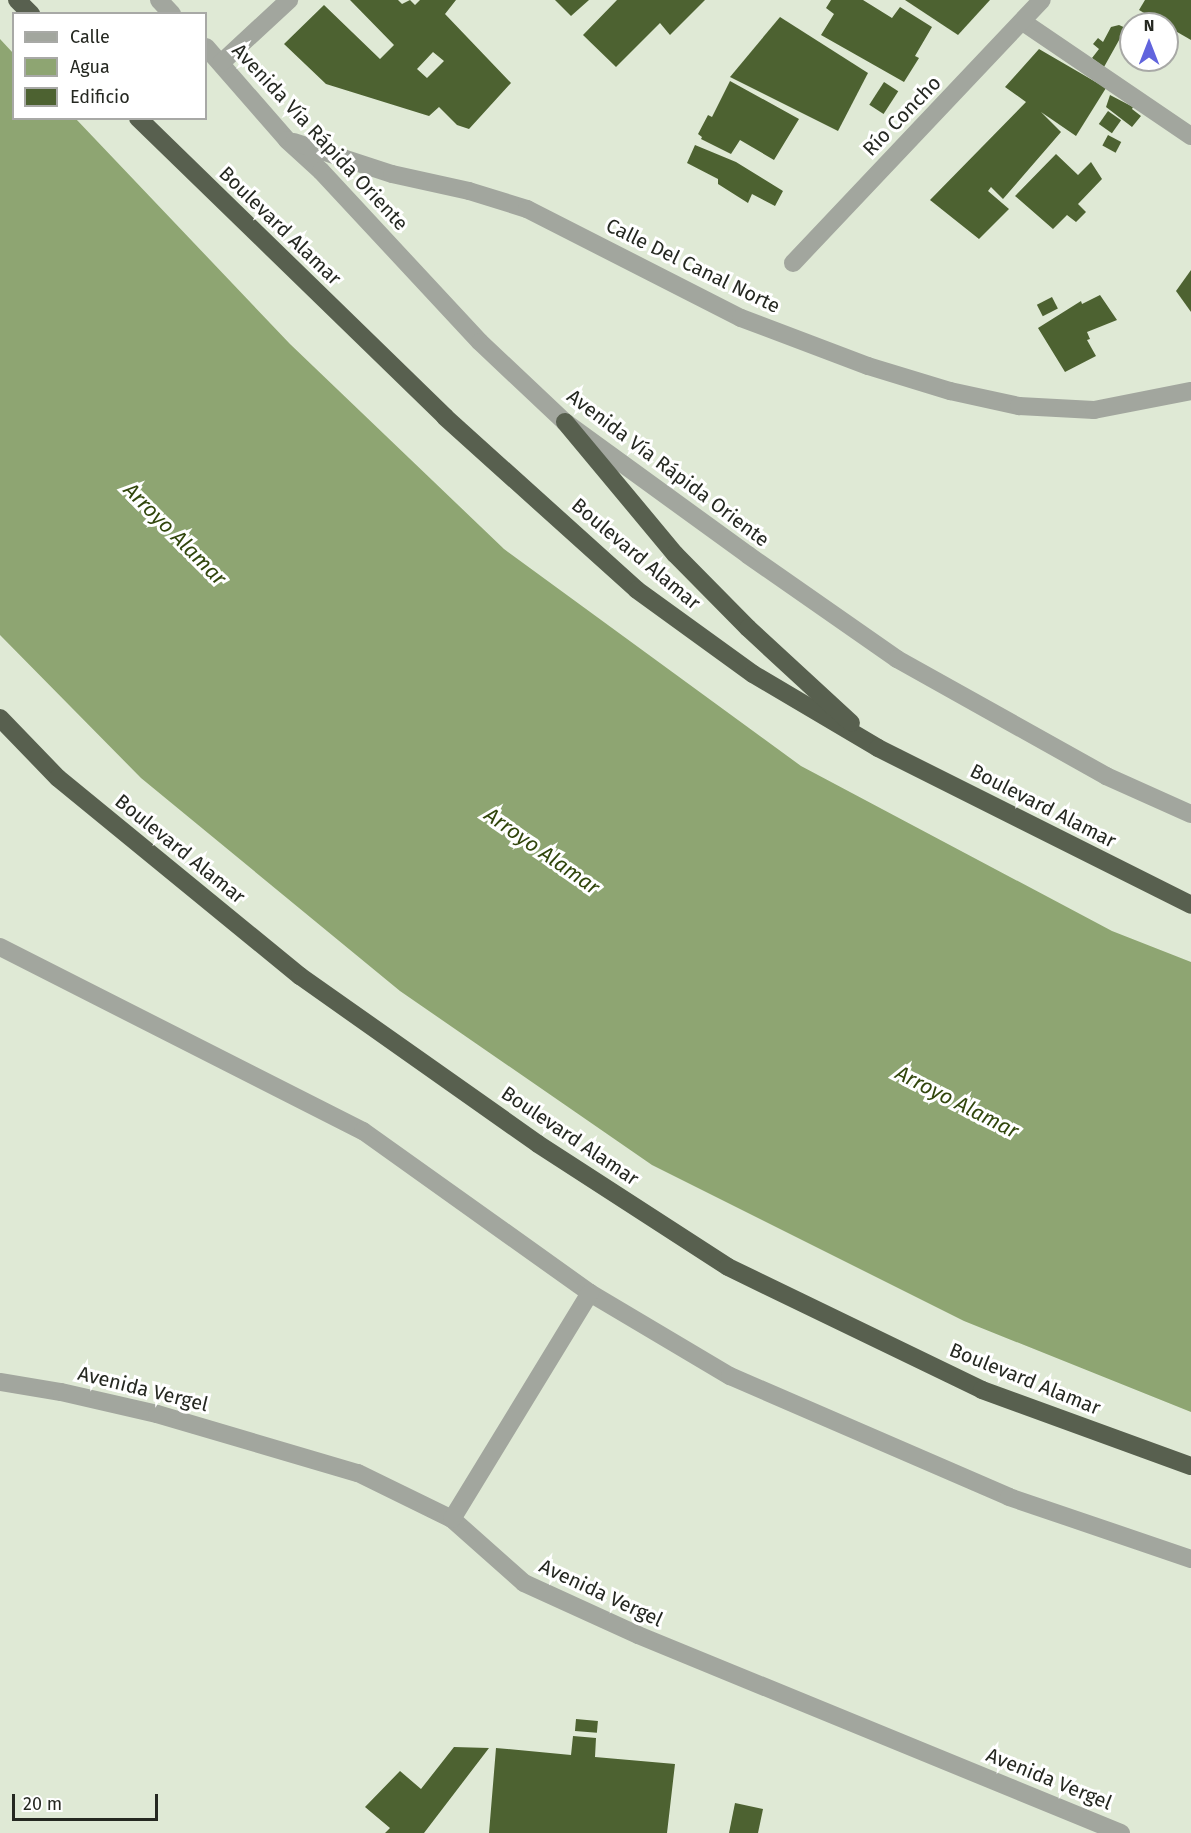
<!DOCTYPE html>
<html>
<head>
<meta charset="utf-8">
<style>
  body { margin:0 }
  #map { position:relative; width:1191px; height:1833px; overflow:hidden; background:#dfe9d5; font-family:"Fira Sans",sans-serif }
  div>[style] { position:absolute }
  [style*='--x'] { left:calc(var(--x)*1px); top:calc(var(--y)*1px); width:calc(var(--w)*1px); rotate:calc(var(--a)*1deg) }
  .water>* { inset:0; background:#8ea572 }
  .building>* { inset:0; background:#4d6231; transform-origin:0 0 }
  .minor>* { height:18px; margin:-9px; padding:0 9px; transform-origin:9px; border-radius:9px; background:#a2a69e }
  .highway>* { height:18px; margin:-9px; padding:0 9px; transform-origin:9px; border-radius:9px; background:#58604f }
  span { translate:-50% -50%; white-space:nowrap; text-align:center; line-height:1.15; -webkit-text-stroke:6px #fff; paint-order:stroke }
  .street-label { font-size:20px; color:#252821 }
  .water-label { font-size:21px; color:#31460c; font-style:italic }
  .legend { position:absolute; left:12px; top:12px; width:195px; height:108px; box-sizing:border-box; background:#fff; border:2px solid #a8a9a6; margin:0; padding:8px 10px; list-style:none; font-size:18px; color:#252821 }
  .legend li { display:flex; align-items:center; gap:12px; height:30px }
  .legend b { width:30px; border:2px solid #a8a9a6 }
  .north { position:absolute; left:1119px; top:12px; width:60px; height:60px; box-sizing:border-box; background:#fff; border:2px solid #a8a9a6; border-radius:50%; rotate:0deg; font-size:16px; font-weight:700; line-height:24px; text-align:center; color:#252821 }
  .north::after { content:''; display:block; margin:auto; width:21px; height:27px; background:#6164dd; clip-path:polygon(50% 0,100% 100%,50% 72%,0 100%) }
  .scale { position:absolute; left:12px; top:1794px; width:146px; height:27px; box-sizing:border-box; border:3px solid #252821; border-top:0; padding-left:8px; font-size:18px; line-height:21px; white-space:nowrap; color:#252821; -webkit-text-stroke:4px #fff; paint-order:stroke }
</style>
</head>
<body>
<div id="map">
  <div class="water">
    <div style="clip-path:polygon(0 39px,13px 53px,14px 118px,76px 119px,290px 344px,504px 549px,801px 766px,1112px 931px,1191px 962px,1191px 1412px,964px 1321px,652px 1165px,400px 991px,141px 778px,0 635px)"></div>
  </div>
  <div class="building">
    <div style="clip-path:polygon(evenodd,350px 0,398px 0,402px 4px,410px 0,415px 5px,420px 0,456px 0,445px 14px,511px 83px,469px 129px,457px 125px,439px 107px,429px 116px,326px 84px,284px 44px,324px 5px,380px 59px,394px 45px,350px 0,433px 52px,444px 61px,427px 78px,417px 69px,433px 52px)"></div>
    <div style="clip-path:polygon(555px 0,589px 0,571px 16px)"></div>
    <div style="clip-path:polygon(617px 0,705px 0,670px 35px,660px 23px,616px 67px,583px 35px)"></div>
    <div style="clip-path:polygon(831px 0,863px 0,892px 18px,900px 7px,932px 27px,915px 56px,919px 58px,904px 82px,821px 35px,834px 14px,826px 8px)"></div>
    <div style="clip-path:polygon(905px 0,990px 0,958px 35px)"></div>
    <div style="clip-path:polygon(1145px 0,1191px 0,1191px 40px,1139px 10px)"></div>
    <div style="clip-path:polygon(780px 17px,868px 73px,838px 131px,730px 77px)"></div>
    <div style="clip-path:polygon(1119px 25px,1128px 29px,1126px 35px,1123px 33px,1104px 67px,1092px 58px,1099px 49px,1093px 44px,1098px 38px,1103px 42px,1111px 27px)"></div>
    <div style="clip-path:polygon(1039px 49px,1106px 88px,1076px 136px,1041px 112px,1061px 132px,1003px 199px,991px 187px,988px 191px,1009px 209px,979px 239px,930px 200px,1026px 102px,1005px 87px)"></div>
    <div style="clip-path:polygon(730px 81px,799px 119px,774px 160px,740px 140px,731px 154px,701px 139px,702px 137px,698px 134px,708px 115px,712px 117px)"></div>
    <div style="left:884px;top:82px;width:17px;height:27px;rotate:33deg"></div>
    <div style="clip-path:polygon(1110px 95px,1133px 107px,1132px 109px,1141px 116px,1132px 127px,1106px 107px)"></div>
    <div style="left:1108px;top:111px;width:16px;height:16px;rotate:35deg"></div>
    <div style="left:1108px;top:135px;width:15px;height:12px;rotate:28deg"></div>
    <div style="clip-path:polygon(695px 145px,736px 162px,783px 191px,775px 206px,752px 194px,748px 203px,718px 184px,718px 179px,687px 163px)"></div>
    <div style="clip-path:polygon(1056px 154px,1078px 175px,1091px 162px,1102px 179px,1078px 204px,1086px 212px,1076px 222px,1067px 215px,1053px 229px,1015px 196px)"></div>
    <div style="clip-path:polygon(1191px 270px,1191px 312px,1176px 291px)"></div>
    <div style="clip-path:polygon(1100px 295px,1117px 320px,1087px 332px,1090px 339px,1087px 340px,1096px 356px,1065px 372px,1038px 328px,1081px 301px,1082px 304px)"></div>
    <div style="left:1052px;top:297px;width:13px;height:17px;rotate:63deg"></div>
    <div style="left:576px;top:1719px;width:22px;height:12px;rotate:5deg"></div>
    <div style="clip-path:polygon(573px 1736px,596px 1738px,595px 1757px,675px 1764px,667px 1833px,489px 1833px,496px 1748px,571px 1755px)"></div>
    <div style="clip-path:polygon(454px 1747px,489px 1748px,424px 1833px,385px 1833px,390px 1828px,365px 1807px,400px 1771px,421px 1789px)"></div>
    <div style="clip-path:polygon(735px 1803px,763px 1809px,758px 1833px,729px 1833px)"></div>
  </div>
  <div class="minor">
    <div style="--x:159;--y:0;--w:19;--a:47"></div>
    <div style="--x:1023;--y:22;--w:203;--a:34.2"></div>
    <div style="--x:206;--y:47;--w:123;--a:48.9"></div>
    <div style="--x:287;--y:140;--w:46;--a:42.4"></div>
    <div style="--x:321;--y:171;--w:233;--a:47.1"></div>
    <div style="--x:480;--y:342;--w:117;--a:43.3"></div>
    <div style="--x:565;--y:422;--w:226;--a:36"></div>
    <div style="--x:748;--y:555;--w:182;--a:34.9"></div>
    <div style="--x:897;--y:659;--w:240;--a:29.2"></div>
    <div style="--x:1106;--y:776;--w:93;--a:24.1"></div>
    <div style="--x:221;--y:63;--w:93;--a:-42.8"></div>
    <div style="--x:294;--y:142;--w:103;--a:18.1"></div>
    <div style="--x:392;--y:174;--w:79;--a:12.4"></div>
    <div style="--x:469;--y:191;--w:61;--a:17.2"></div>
    <div style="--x:527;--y:209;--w:240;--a:27"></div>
    <div style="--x:741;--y:318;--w:136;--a:20.7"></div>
    <div style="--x:868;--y:366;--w:86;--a:17"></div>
    <div style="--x:950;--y:391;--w:71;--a:12.3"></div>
    <div style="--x:1019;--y:406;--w:75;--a:3.1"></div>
    <div style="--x:1094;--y:410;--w:99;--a:-11.1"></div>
    <div style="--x:793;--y:263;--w:362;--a:-46.6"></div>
    <div style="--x:0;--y:947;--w:407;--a:26.9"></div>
    <div style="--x:363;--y:1131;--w:279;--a:35.5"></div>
    <div style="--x:590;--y:1293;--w:163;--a:30.7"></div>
    <div style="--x:730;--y:1376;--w:304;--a:23.4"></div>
    <div style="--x:1009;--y:1497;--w:192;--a:18.8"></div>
    <div style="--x:0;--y:1382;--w:62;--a:9.3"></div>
    <div style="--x:61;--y:1392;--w:98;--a:12.9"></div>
    <div style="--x:157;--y:1414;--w:209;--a:16.4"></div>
    <div style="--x:358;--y:1473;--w:105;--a:26.1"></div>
    <div style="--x:452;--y:1519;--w:96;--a:41.6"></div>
    <div style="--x:524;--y:1583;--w:125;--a:24.5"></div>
    <div style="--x:638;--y:1635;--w:522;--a:22.29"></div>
    <div style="--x:452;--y:1519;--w:265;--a:-58.6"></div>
  </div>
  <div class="highway">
    <div style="--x:17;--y:0;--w:20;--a:45"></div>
    <div style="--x:138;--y:118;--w:429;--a:44.2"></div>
    <div style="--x:445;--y:417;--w:258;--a:42"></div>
    <div style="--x:637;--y:590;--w:143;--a:35.9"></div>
    <div style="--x:753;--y:674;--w:145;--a:30.6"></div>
    <div style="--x:878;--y:748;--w:350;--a:26.6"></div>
    <div style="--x:565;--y:422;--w:172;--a:50.2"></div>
    <div style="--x:675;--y:554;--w:104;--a:45.4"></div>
    <div style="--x:748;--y:628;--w:140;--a:42.7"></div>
    <div style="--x:0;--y:718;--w:83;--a:46"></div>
    <div style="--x:58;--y:778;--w:313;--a:39.3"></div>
    <div style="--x:300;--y:976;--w:291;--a:35.2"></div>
    <div style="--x:538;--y:1144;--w:226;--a:32.9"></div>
    <div style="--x:728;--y:1267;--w:282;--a:25.8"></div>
    <div style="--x:982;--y:1390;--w:222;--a:20"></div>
  </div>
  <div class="street-label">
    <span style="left:902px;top:116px;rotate:-46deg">Río Concho</span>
    <span style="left:320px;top:137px;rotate:47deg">Avenida Vía Rápida Oriente</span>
    <span style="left:280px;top:226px;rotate:44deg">Boulevard Alamar</span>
    <span style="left:693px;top:266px;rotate:26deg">Calle Del Canal Norte</span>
    <span style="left:668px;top:468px;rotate:37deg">Avenida Vía Rápida Oriente</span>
    <span style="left:636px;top:554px;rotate:40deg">Boulevard Alamar</span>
    <span style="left:1043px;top:806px;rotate:27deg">Boulevard Alamar</span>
    <span style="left:180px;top:849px;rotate:39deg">Boulevard Alamar</span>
    <span style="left:570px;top:1136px;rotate:34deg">Boulevard Alamar</span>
    <span style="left:1025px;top:1379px;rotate:22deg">Boulevard Alamar</span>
    <span style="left:143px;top:1389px;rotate:14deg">Avenida Vergel</span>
    <span style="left:601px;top:1593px;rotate:25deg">Avenida Vergel</span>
    <span style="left:1049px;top:1779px;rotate:22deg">Avenida Vergel</span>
  </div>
  <div class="water-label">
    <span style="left:175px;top:534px;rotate:45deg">Arroyo Alamar</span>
    <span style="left:542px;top:851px;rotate:35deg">Arroyo Alamar</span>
    <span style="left:957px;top:1102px;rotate:27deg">Arroyo Alamar</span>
  </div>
  <ul class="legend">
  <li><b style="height:8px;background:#a2a69e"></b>Calle</li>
  <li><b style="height:16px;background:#8ea572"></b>Agua</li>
  <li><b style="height:16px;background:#4d6231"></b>Edificio</li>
  </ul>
  <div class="north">N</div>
  <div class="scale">20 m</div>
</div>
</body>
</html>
